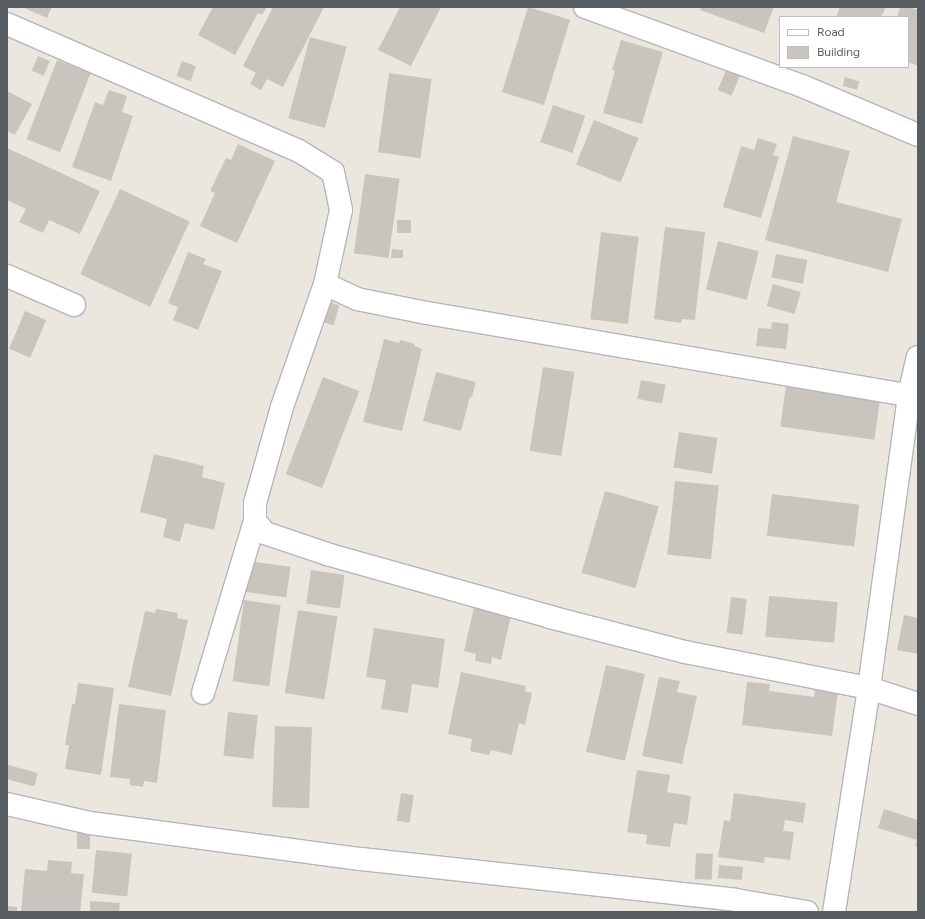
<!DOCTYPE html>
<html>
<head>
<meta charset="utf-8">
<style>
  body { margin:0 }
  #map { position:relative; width:925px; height:919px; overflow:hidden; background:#ece7de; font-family:Figtree,sans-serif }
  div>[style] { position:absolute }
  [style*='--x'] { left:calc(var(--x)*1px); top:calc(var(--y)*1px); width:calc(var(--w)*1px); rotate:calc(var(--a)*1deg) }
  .building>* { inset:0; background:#cac4be; transform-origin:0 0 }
  .roads { filter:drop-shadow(1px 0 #b2b6bb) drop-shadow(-1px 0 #b2b6bb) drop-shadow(0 1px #b2b6bb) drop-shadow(0 -1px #b2b6bb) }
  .minor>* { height:22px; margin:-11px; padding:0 11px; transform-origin:11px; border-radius:11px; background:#fff }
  span { translate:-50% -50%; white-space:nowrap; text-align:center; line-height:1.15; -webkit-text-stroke:3px #fff; paint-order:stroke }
  .frame { position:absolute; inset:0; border:8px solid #585d61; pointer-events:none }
  .legend { position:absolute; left:779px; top:16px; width:130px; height:52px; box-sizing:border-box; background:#fff; border:1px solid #bcbec0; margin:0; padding:5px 7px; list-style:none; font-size:12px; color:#585d61 }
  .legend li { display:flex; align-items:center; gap:8px; height:20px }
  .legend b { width:20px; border:1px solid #bcbec0 }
</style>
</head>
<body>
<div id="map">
  <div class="building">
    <div style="clip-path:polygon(22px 7px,52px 7px,47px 18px)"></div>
    <div style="clip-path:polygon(213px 7px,267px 7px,262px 15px,258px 13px,235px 55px,198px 35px)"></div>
    <div style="clip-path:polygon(273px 7px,324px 7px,283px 87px,267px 79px,261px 90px,250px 84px,256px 73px,243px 66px)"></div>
    <div style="clip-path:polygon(400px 7px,441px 7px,411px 66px,378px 50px)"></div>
    <div style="left:528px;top:7px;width:44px;height:89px;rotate:17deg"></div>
    <div style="clip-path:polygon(701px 7px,774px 7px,764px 33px,700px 10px)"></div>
    <div style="clip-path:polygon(840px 7px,886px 7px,881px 17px,836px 17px)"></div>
    <div style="clip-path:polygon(900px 7px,909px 7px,918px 10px,918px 66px,908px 62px,908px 17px,897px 17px)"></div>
    <div style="left:310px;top:37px;width:38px;height:84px;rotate:15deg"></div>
    <div style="clip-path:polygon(621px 40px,663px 52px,642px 124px,603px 113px,615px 71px,612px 70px)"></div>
    <div style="left:38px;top:56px;width:13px;height:16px;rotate:23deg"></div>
    <div style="left:57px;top:60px;width:36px;height:85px;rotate:21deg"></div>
    <div style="left:182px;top:61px;width:15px;height:16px;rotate:20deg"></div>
    <div style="left:727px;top:68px;width:15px;height:24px;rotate:23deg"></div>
    <div style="left:389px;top:73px;width:43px;height:80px;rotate:8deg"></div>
    <div style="left:845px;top:77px;width:15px;height:9px;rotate:16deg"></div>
    <div style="clip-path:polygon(109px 90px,127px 96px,122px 112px,133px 116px,111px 181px,72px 167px,95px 102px,103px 105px)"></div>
    <div style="clip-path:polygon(7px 91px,32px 104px,15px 135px,7px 131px)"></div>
    <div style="left:553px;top:105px;width:34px;height:39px;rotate:19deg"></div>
    <div style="left:594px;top:120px;width:48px;height:48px;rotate:22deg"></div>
    <div style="clip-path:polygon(793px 136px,850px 151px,836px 202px,902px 219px,888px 272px,765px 240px)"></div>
    <div style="clip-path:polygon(758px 138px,777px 144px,773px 155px,779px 157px,761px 218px,723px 207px,741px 146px,754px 150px)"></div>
    <div style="clip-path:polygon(238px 144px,275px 161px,237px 243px,200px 226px,215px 193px,210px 191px,226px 158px,231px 160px)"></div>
    <div style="clip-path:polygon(7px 148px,100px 191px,80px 234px,49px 220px,43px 233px,19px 222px,26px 209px,7px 200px)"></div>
    <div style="left:365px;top:174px;width:35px;height:80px;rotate:8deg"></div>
    <div style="left:120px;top:189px;width:77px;height:94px;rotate:25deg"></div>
    <div style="left:397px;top:220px;width:14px;height:13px"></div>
    <div style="clip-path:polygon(665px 227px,705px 232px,695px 320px,682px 319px,681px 323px,654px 319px)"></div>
    <div style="left:601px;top:232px;width:38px;height:88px;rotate:7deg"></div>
    <div style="left:718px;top:241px;width:42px;height:50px;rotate:14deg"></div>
    <div style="clip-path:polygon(392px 249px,403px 250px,403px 258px,391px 258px)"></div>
    <div style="clip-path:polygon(188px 252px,206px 259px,203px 264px,222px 271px,198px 330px,173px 320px,178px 307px,168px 303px)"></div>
    <div style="left:776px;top:254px;width:32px;height:24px;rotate:11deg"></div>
    <div style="left:773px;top:284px;width:29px;height:23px;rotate:16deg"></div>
    <div style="left:325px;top:301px;width:15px;height:21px;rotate:16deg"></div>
    <div style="left:25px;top:311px;width:23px;height:41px;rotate:23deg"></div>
    <div style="clip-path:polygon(772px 322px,789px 324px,786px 349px,756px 346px,758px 328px,771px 329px)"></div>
    <div style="clip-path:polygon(384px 339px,399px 343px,400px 340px,415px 344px,414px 346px,422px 349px,402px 431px,363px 422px)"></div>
    <div style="left:543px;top:367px;width:32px;height:85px;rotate:9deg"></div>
    <div style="clip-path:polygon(436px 372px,476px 382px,472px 397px,470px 397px,461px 431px,423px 421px)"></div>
    <div style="left:323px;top:377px;width:39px;height:104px;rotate:21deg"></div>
    <div style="left:641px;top:380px;width:25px;height:19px;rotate:11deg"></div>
    <div style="left:786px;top:386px;width:95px;height:41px;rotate:8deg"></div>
    <div style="left:679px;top:432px;width:39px;height:36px;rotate:9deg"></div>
    <div style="clip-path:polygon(154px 454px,204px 466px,202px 477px,225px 483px,214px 530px,185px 523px,180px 542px,163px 537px,167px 519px,140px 512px)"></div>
    <div style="left:675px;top:481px;width:44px;height:74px;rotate:6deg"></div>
    <div style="left:605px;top:491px;width:56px;height:85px;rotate:16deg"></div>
    <div style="left:772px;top:494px;width:88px;height:42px;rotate:7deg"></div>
    <div style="left:249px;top:561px;width:42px;height:31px;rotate:8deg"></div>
    <div style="left:311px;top:570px;width:34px;height:34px;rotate:8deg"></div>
    <div style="left:769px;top:596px;width:69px;height:41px;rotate:5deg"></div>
    <div style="left:731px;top:597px;width:16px;height:36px;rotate:7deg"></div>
    <div style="left:244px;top:600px;width:37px;height:82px;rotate:8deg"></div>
    <div style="clip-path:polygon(475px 603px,512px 611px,501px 660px,492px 657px,491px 664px,475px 661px,476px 654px,464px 651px)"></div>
    <div style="clip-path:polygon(156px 609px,178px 613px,177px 618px,188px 620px,171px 696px,128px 687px,145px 611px,155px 613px)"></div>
    <div style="left:298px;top:610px;width:40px;height:84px;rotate:9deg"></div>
    <div style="clip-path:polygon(904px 615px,918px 618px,918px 654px,897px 650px)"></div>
    <div style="clip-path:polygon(374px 628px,445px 639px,438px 688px,412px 684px,408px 713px,381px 709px,386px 680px,366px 677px)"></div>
    <div style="left:606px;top:665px;width:40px;height:89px;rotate:13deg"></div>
    <div style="clip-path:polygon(461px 672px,526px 686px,525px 691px,532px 693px,525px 725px,519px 723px,512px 755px,491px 750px,489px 755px,470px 751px,472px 739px,448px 734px)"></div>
    <div style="clip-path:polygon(659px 677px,680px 681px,677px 692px,697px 696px,682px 764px,642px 756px)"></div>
    <div style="clip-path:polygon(747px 682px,770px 684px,769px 691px,814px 697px,815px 689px,838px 692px,832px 736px,742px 725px)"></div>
    <div style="clip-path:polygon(78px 683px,114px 688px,101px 775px,65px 769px,69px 745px,65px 745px,72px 704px,75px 704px)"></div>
    <div style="clip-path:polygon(119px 704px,166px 710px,157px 783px,144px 781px,143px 787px,130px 785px,130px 779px,110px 777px)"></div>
    <div style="left:228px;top:712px;width:30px;height:44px;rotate:6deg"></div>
    <div style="left:275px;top:726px;width:37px;height:81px;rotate:2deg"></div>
    <div style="left:8px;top:765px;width:31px;height:14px;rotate:15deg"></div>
    <div style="clip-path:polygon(637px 770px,670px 775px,667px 792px,691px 796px,687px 825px,674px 823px,670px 847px,646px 844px,647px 835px,627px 832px)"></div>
    <div style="left:401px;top:793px;width:13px;height:28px;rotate:9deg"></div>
    <div style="clip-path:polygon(734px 793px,806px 803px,803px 823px,785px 820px,783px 831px,794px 832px,790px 860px,765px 857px,764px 863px,718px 857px,724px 820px,730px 821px)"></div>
    <div style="clip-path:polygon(884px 809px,918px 820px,918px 847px,915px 846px,917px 840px,878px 828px)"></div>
    <div style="left:77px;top:832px;width:13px;height:17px"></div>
    <div style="left:96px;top:850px;width:36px;height:43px;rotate:6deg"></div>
    <div style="left:696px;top:853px;width:17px;height:26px;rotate:3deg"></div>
    <div style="clip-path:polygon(48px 860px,72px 862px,71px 873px,84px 874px,80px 912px,21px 912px,25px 869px,47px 871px)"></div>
    <div style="left:719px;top:865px;width:24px;height:13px;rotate:5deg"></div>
    <div style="clip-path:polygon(90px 901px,120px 903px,119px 912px,90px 912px)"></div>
    <div style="clip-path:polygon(7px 906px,17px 907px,17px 912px,7px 912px)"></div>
  </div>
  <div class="roads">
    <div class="minor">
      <div style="--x:585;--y:7;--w:231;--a:20"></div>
      <div style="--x:802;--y:86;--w:126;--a:22.9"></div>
      <div style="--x:7;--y:24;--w:318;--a:23.5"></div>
      <div style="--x:299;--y:151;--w:40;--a:32"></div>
      <div style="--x:333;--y:172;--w:39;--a:78"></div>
      <div style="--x:341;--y:210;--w:76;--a:102.2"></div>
      <div style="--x:325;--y:284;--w:35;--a:25"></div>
      <div style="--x:357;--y:299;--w:71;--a:11.3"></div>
      <div style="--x:427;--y:313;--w:489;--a:9.7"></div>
      <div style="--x:7;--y:276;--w:73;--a:23.4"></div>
      <div style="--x:325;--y:284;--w:130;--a:109.3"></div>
      <div style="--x:282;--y:407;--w:100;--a:105.7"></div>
      <div style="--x:255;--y:503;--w:18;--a:90"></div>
      <div style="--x:255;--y:521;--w:16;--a:50"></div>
      <div style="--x:265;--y:533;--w:69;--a:18.7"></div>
      <div style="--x:330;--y:555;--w:229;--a:15.7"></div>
      <div style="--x:550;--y:617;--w:139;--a:14.5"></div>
      <div style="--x:685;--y:652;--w:187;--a:11.1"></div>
      <div style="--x:869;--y:688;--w:52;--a:18.1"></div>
      <div style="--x:203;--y:693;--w:180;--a:-73.2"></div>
      <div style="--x:7;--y:804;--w:85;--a:12.9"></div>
      <div style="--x:90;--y:823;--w:273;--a:7.6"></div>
      <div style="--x:361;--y:859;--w:377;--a:6.2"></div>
      <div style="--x:736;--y:900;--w:72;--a:9.6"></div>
      <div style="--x:834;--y:912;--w:227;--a:-81.1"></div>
      <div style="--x:869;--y:688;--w:296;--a:-82.2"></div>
      <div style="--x:909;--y:395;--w:39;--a:-77"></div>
    </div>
  </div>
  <div class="frame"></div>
  <ul class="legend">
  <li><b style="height:5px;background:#fff"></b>Road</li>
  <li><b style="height:11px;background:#cac4be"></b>Building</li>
  </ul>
</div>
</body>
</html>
